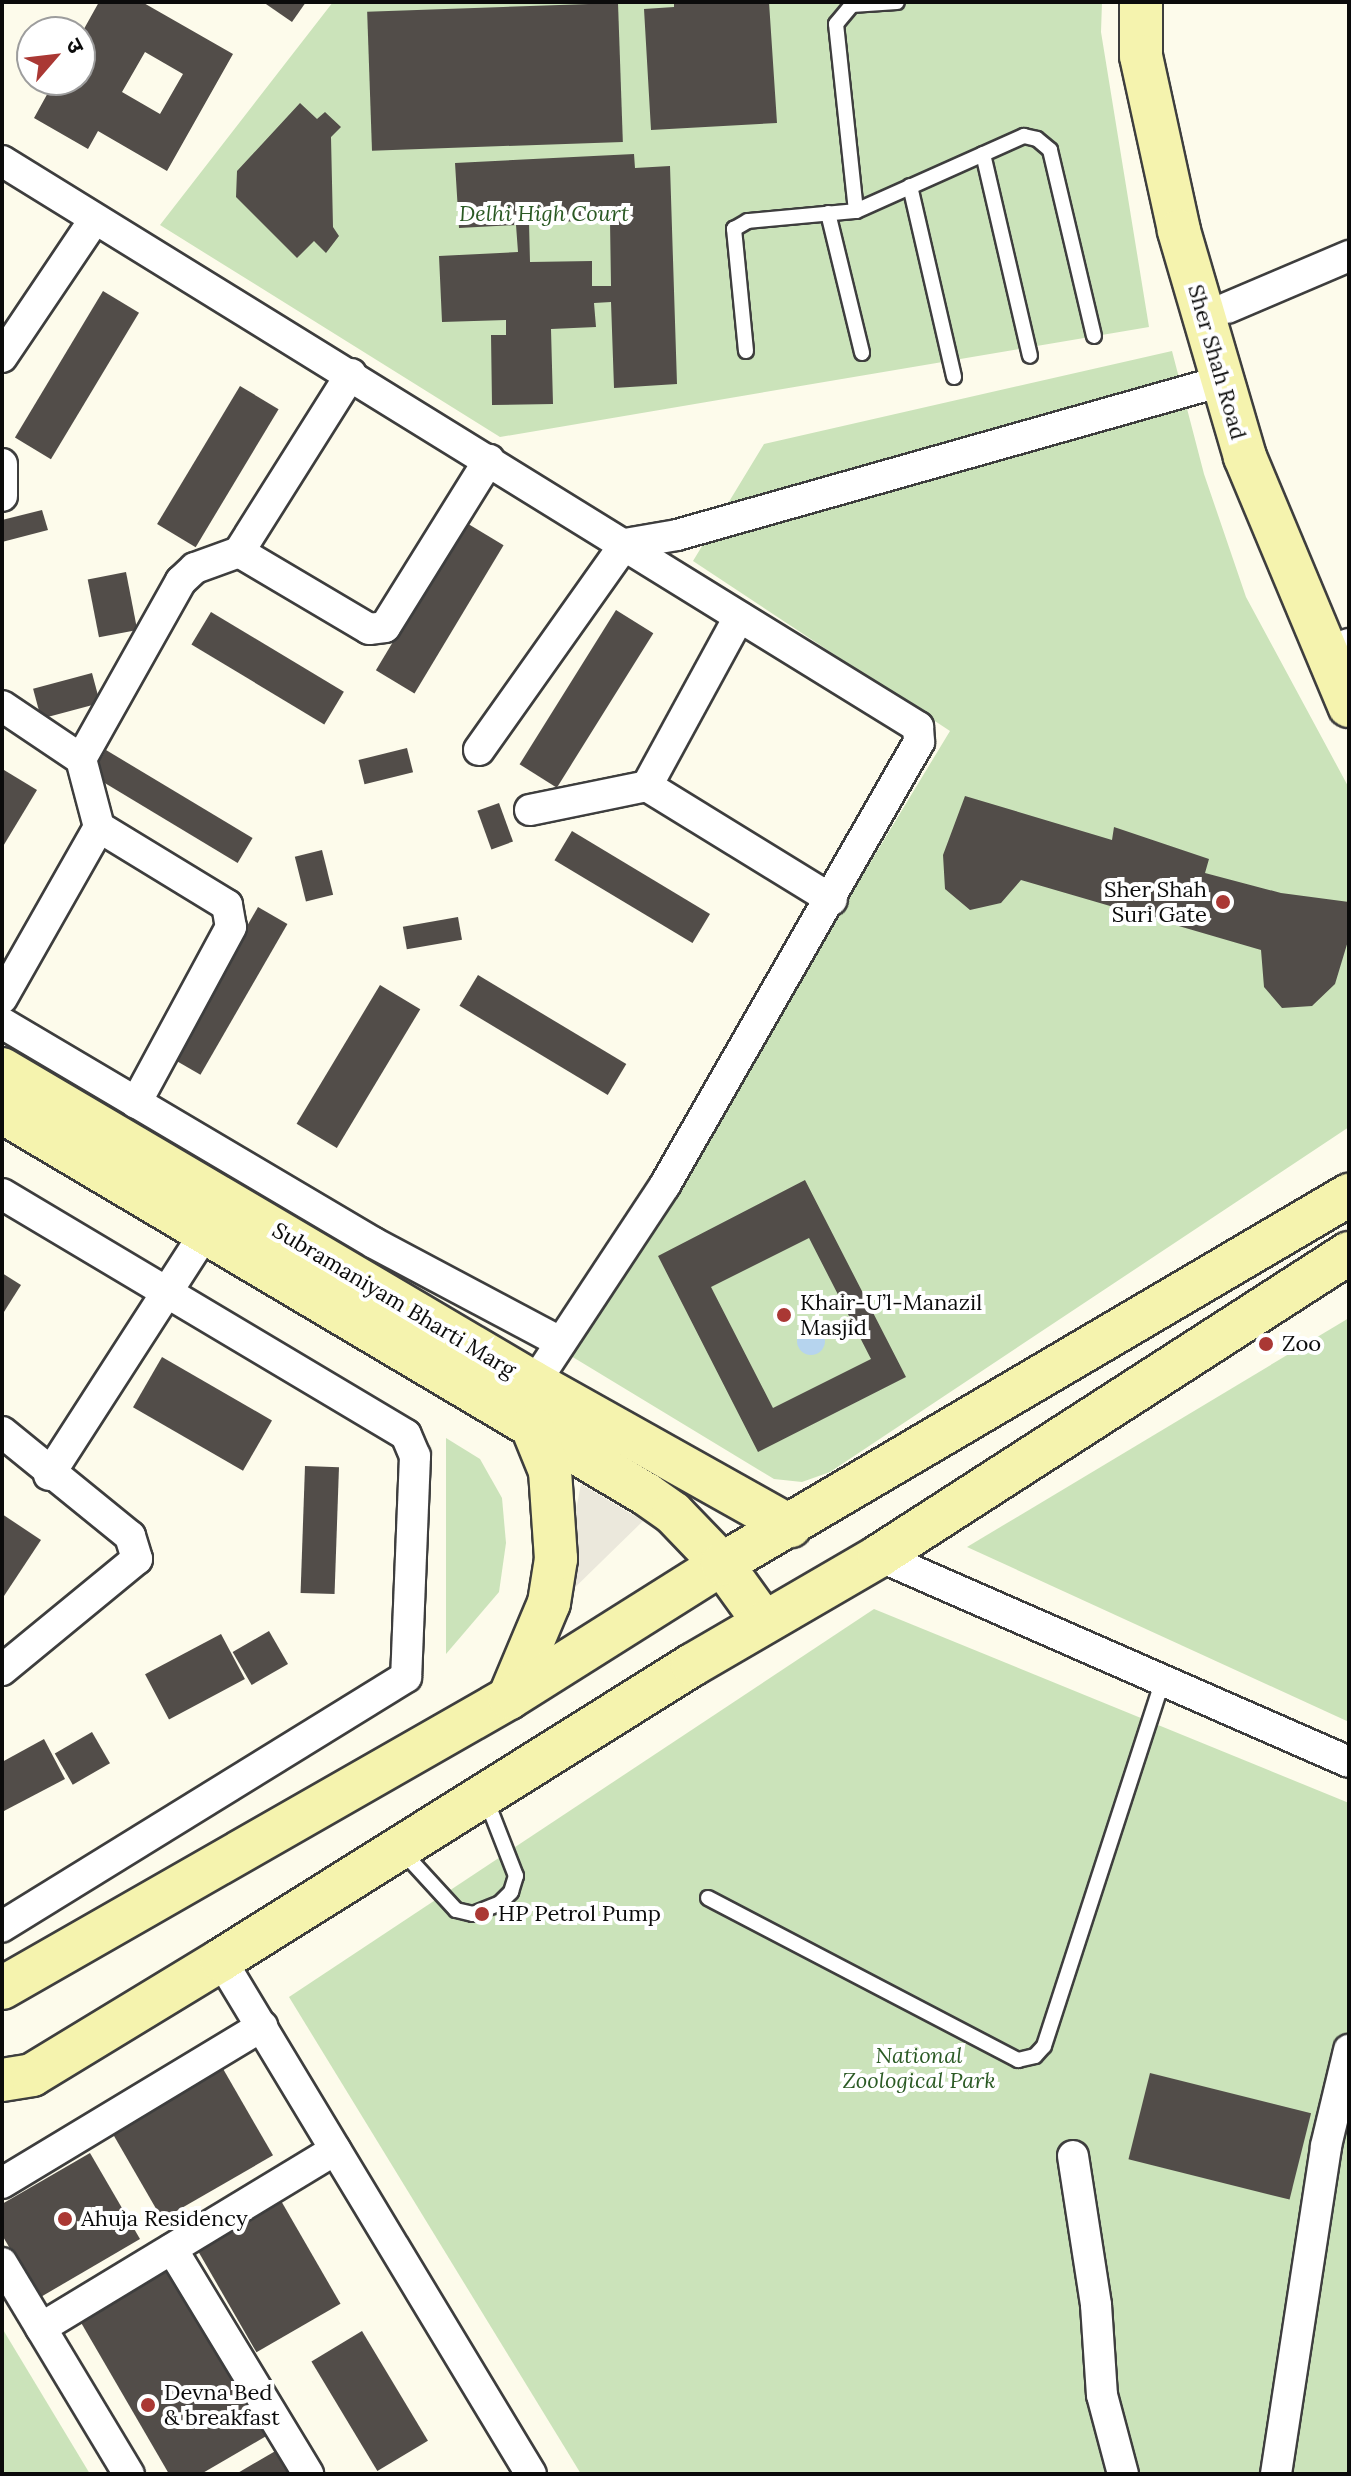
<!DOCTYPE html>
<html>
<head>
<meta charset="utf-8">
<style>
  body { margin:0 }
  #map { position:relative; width:1351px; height:2476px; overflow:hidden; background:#fdfbeb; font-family:Lora,"Noto Sans Devanagari",serif }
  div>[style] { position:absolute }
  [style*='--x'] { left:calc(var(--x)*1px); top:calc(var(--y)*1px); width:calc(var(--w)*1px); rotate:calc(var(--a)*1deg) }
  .green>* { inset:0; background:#cbe3ba }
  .plaza>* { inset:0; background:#ebe8dc }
  .water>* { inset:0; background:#b6d4ee }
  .round { border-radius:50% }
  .building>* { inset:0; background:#524d49; transform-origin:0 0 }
  .roads { filter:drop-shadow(2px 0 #3e3e3e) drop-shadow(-2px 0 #3e3e3e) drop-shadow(0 2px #3e3e3e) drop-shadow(0 -2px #3e3e3e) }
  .lane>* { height:14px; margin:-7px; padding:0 7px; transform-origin:7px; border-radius:7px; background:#fff }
  .street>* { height:30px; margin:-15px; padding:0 15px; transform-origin:15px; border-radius:15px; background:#fff }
  .secondary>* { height:42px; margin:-21px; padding:0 21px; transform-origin:21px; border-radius:21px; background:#f5f3ae }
  .dots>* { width:22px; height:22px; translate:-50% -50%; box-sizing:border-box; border:4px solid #fff; border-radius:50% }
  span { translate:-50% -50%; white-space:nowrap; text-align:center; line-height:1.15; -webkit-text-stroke:8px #fff; paint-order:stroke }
  .park-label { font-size:22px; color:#2b5a24; font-style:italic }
  .street-label { font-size:22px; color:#0b0b0b }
  .poi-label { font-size:22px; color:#0b0b0b }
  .right { translate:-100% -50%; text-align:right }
  .left { translate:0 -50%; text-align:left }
  .frame { position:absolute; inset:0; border:4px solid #0b0b0b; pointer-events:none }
  .north { position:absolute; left:16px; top:16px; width:80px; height:80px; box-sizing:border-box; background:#fff; border:2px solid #9d9d9d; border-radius:50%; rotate:62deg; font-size:22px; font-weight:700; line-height:32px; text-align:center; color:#0b0b0b }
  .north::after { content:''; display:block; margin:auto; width:28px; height:36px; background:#aa3834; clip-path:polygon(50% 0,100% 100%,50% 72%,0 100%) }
</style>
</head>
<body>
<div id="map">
  <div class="green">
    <div style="clip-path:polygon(333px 2px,1102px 2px,1101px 32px,1149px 327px,500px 437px,160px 225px)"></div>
    <div style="clip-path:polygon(1172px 351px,1204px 474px,1246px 597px,1349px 788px,1349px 1127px,830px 1472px,802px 1482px,774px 1479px,571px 1356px,950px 731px,693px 561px,764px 444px)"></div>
    <div style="clip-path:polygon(1349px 1318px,1349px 1722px,967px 1547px)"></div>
    <div style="clip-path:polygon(446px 1438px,480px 1459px,502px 1498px,506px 1543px,499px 1592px,446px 1654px)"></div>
    <div style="clip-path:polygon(874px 1609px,1349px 1803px,1349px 2474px,581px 2474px,289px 1997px)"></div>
    <div style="clip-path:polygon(2px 2328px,90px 2474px,2px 2474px)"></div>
  </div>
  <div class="plaza">
    <div style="clip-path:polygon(581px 1484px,643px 1521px,558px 1604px)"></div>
  </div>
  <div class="water">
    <div class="round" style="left:797px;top:1327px;width:28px;height:28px"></div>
  </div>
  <div class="building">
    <div style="clip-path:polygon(evenodd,99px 2px,142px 2px,233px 54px,167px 171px,98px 131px,88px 149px,34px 118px,55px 80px,80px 80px,80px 36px,99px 2px,145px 52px,183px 74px,160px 114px,122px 92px,145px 52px)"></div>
    <div style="clip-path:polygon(263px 2px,306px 2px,292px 22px)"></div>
    <div style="clip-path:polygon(674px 2px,769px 2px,777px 123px,651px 130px,644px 9px,674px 7px)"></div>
    <div style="left:618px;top:3px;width:139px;height:251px;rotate:88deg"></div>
    <div style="clip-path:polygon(300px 103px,317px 119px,325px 112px,341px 127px,331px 137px,333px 227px,339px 236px,326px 253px,314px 241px,297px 258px,236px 197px,237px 171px)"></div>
    <div style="clip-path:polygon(evenodd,634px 154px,635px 168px,670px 166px,677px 384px,614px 388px,611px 302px,594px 303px,596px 327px,551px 329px,553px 404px,492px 405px,491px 335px,506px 335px,506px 320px,442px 322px,439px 256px,518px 252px,516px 225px,459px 228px,455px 163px,634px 154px,610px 221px,611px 286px,592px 286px,592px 261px,530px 262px,529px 222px,610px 221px)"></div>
    <div style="left:103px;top:291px;width:42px;height:171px;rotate:31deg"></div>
    <div style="left:240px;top:386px;width:45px;height:161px;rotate:31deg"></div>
    <div style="clip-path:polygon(42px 510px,48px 530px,2px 542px,2px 520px)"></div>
    <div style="left:465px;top:522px;width:45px;height:173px;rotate:31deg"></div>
    <div style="left:126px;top:572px;width:59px;height:39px;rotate:79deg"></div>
    <div style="left:616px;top:610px;width:44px;height:182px;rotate:32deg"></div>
    <div style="left:211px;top:612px;width:155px;height:38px;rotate:31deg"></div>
    <div style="left:92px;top:673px;width:31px;height:61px;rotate:75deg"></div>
    <div style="left:407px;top:748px;width:25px;height:50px;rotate:76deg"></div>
    <div style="left:106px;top:750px;width:171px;height:29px;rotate:31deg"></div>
    <div style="clip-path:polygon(4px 770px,37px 790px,2px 848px,2px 774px)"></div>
    <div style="clip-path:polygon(965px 796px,1112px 840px,1114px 827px,1209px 859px,1205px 873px,1281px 893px,1349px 902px,1348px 941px,1335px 984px,1312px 1006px,1282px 1008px,1264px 987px,1261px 950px,1021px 880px,1001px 903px,970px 910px,945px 889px,943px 855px)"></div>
    <div style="left:499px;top:803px;width:41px;height:23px;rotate:70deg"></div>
    <div style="left:572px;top:831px;width:161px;height:34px;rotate:31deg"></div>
    <div style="left:322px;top:850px;width:46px;height:28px;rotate:76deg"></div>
    <div style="left:258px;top:907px;width:34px;height:174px;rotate:30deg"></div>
    <div style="left:458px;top:917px;width:23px;height:56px;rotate:80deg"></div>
    <div style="left:478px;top:975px;width:173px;height:36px;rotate:31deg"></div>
    <div style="left:380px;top:985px;width:47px;height:162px;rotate:31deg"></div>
    <div style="clip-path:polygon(evenodd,805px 1180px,906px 1377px,758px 1452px,658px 1256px,805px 1180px,809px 1238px,871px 1359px,773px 1408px,711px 1287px,809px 1238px)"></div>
    <div style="clip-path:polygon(2px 1273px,21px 1285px,2px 1315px)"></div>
    <div style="left:162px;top:1357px;width:127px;height:58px;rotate:30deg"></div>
    <div style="left:305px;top:1466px;width:34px;height:127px;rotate:2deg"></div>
    <div style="clip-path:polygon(2px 1514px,41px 1540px,2px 1599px)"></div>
    <div style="left:269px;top:1631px;width:38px;height:42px;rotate:60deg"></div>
    <div style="left:221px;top:1634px;width:51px;height:86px;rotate:62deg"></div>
    <div style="left:92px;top:1732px;width:36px;height:43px;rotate:60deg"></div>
    <div style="clip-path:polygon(44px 1739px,65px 1779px,2px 1812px,2px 1762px)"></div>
    <div style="left:222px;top:2067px;width:102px;height:128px;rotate:60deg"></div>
    <div style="left:1150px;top:2073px;width:166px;height:89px;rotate:14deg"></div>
    <div style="clip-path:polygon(90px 2153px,140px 2239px,39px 2298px,2px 2235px,2px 2204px)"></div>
    <div style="left:280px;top:2199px;width:121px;height:97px;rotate:60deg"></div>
    <div style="clip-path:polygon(165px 2262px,268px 2435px,201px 2474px,169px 2474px,76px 2314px)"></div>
    <div style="left:362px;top:2331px;width:128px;height:59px;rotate:59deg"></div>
    <div style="clip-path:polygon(284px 2446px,301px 2474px,236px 2474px)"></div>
  </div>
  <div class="roads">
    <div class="lane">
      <div style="--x:983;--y:154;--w:207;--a:76.9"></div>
      <div style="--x:910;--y:186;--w:196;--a:77"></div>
      <div style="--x:856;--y:211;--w:184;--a:-24.1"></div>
      <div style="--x:1024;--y:136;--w:13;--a:13"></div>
      <div style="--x:1037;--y:139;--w:17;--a:40"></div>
      <div style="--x:1050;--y:150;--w:191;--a:76.7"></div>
      <div style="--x:828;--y:213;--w:144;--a:76.3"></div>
      <div style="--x:746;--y:351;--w:123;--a:-95.6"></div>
      <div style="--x:734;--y:229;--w:16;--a:-30"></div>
      <div style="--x:748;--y:221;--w:108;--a:-5.3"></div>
      <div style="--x:856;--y:211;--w:188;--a:-96.1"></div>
      <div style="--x:836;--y:24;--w:25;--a:-50"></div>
      <div style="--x:852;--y:5;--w:45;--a:-3.8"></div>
      <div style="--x:402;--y:1851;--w:80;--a:47.5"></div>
      <div style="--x:456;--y:1910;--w:17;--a:13"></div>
      <div style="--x:473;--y:1914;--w:29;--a:-22"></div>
      <div style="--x:500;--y:1903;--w:16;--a:-45"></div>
      <div style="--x:511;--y:1892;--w:17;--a:-73"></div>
      <div style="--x:516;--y:1876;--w:83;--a:-111.3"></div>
      <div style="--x:708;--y:1898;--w:350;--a:27.6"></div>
      <div style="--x:1018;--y:2060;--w:17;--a:-13"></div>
      <div style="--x:1035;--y:2056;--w:13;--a:-48"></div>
      <div style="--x:1044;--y:2046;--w:385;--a:-72"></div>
    </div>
    <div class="street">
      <div style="--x:2;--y:161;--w:1077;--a:31.71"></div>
      <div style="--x:918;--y:727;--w:15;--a:86"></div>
      <div style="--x:919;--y:742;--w:511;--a:119.83"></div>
      <div style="--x:665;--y:1185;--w:254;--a:123.4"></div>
      <div style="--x:1227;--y:308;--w:133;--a:-23.1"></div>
      <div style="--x:2;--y:357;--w:165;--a:-56.1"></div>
      <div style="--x:351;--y:374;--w:210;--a:122.2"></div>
      <div style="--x:239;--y:552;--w:151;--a:30.6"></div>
      <div style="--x:369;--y:629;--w:16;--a:-7"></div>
      <div style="--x:385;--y:627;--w:197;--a:-58.1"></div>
      <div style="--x:2;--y:464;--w:32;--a:90"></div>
      <div style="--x:739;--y:617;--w:192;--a:118.6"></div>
      <div style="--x:647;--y:786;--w:217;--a:31.6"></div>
      <div style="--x:1346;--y:645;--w:3;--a:-18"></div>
      <div style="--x:2;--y:706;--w:95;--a:33.9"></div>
      <div style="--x:479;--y:750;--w:252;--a:-54.7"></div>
      <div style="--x:625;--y:544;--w:53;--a:-9.8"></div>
      <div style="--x:677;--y:535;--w:566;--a:-15.78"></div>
      <div style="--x:530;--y:810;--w:119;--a:-11.6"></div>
      <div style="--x:99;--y:827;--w:70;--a:-104.8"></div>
      <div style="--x:81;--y:759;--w:204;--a:-60.7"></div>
      <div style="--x:181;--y:581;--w:19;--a:-43"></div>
      <div style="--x:195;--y:568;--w:47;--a:-20"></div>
      <div style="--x:2;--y:998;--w:197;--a:-60.4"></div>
      <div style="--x:99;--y:827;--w:150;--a:31.4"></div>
      <div style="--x:227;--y:905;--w:22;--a:80"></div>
      <div style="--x:231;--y:927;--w:200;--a:118.4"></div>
      <div style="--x:2;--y:1023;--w:432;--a:30.6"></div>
      <div style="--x:374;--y:1243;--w:208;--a:28"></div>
      <div style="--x:2;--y:1194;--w:470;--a:30.8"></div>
      <div style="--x:406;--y:1435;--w:23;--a:67"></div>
      <div style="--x:415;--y:1456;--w:221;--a:92.3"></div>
      <div style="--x:406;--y:1677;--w:475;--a:148.3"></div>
      <div style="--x:2;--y:1432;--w:165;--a:39.1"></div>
      <div style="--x:130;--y:1536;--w:24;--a:73"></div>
      <div style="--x:137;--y:1559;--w:175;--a:140.6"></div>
      <div style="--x:49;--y:1475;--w:288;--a:-57.2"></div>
      <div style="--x:879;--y:1556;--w:513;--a:23.67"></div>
      <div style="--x:221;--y:1960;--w:600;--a:58.91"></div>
      <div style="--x:1073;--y:2156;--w:151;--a:81.2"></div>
      <div style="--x:1096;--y:2305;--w:90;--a:86.2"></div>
      <div style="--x:1102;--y:2395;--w:82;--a:75.1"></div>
      <div style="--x:2;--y:2183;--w:304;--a:-31.1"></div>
      <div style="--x:172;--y:2249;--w:263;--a:58.8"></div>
      <div style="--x:2;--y:2263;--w:246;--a:59"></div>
      <div style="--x:41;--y:2328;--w:344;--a:-31.2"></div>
      <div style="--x:1276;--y:2474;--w:332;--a:-81.3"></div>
      <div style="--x:1326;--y:2146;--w:99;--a:-76.5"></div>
    </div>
    <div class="secondary">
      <div style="--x:1141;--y:2;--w:54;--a:90"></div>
      <div style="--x:1141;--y:56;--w:179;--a:77.7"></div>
      <div style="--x:1179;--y:231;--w:235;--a:73.7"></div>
      <div style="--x:1245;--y:457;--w:270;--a:67.3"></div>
      <div style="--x:2;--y:1069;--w:616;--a:30.52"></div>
      <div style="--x:533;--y:1382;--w:295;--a:29.3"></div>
      <div style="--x:2;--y:1112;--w:749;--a:30.68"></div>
      <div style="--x:646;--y:1494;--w:33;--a:35"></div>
      <div style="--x:673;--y:1513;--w:71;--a:46.1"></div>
      <div style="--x:722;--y:1564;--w:70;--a:54.3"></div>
      <div style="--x:509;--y:1698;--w:103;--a:-67.2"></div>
      <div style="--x:549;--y:1603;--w:45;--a:-81"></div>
      <div style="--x:556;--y:1559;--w:88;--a:-93.9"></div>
      <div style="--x:550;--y:1471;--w:48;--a:-112.2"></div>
      <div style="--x:2;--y:1988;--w:584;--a:-29.77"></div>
      <div style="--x:509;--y:1698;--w:252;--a:-32.2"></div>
      <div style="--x:722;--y:1564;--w:728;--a:-30.48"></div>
      <div style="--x:2;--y:2080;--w:30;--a:-9"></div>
      <div style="--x:32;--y:2075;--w:221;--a:-31.3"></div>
      <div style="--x:221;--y:1960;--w:556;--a:-32.06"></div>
      <div style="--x:692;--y:1665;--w:216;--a:-30.2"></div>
      <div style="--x:879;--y:1556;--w:559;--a:-32.81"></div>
    </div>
  </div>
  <div class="dots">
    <div style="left:1223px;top:902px;background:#aa3834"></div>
    <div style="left:784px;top:1315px;background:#aa3834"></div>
    <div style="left:1266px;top:1344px;background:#aa3834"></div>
    <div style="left:482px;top:1914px;background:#aa3834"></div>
    <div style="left:65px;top:2219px;background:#aa3834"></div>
    <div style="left:148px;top:2405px;background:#aa3834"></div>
  </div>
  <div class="park-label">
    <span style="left:544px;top:214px">Delhi High Court</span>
    <span style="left:919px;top:2068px">National<br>Zoological Park</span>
  </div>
  <div class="street-label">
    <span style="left:1217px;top:362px;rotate:74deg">Sher Shah Road</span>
    <span style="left:394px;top:1300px;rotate:31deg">Subramaniyam Bharti Marg</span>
  </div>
  <div class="poi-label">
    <span class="right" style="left:1207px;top:902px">Sher Shah<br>Suri Gate</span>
    <span class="left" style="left:800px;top:1315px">Khair-U’l-Manazil<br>Masjid</span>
    <span class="left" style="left:1282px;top:1344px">Zoo</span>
    <span class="left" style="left:498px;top:1914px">HP Petrol Pump</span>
    <span class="left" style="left:81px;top:2219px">Ahuja Residency</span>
    <span class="left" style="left:164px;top:2405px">Devna Bed<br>&amp; breakfast</span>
  </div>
  <div class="frame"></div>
  <div class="north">उ</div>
</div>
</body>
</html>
